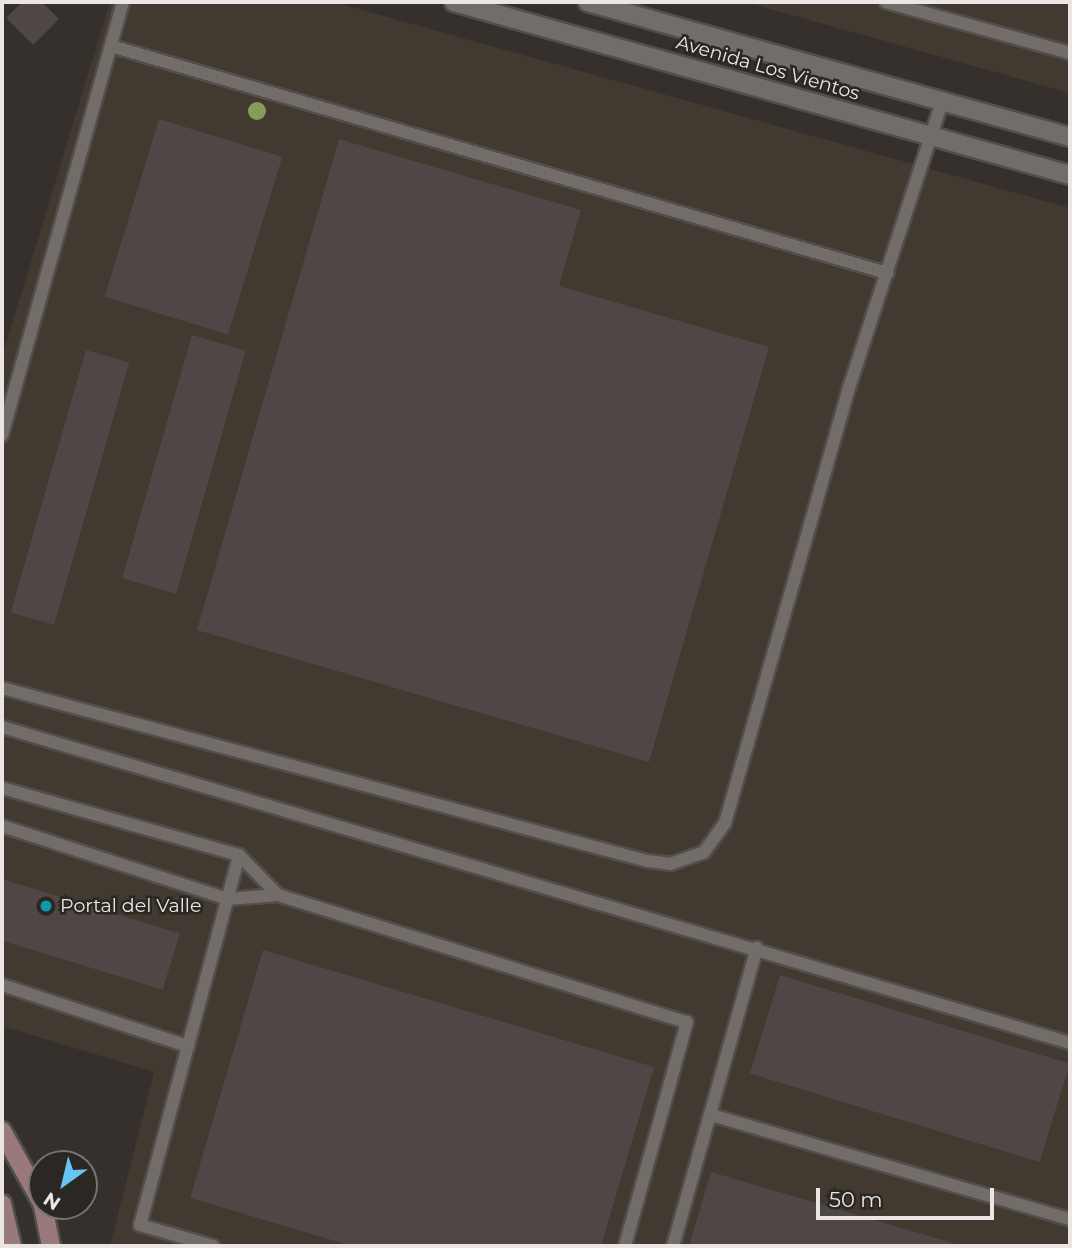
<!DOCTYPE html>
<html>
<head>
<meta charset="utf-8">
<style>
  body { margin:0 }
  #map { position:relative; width:1072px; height:1248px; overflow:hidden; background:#35302c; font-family:Montserrat,sans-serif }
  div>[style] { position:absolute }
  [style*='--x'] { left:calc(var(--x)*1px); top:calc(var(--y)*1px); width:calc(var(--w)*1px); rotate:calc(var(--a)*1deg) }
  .built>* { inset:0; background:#423930 }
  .building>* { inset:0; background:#4e4745; transform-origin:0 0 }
  .roads { filter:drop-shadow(2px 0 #524e4b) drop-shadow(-2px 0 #524e4b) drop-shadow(0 2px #524e4b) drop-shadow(0 -2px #524e4b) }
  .lane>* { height:12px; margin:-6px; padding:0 6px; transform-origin:6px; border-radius:6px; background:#736d69 }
  .street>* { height:18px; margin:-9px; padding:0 9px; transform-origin:9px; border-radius:9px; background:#736d69 }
  .secondary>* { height:18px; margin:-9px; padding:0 9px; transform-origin:9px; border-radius:9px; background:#99797a }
  .trees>* { width:18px; height:18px; margin:-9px; border-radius:50%; background:#889c5a }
  .dots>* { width:19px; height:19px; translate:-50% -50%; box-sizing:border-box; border:4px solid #2b2723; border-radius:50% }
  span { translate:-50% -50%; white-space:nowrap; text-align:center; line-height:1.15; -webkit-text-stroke:5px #2b2723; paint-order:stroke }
  .street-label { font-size:19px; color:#e9e6e3 }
  .poi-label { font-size:19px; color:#e9e6e3 }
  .left { translate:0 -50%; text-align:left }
  .frame { position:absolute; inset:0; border:4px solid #e9e6e3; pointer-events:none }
  .north { position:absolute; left:28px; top:1150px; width:70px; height:70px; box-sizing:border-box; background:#2b2723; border:2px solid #777370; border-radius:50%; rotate:214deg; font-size:19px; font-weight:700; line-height:28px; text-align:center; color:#e9e6e3 }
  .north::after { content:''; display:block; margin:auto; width:24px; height:32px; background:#68c4f0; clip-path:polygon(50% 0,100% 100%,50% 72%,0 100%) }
  .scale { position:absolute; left:816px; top:1188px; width:178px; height:32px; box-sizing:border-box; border:4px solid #e9e6e3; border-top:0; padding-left:9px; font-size:21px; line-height:24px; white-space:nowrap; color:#e9e6e3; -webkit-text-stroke:5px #2b2723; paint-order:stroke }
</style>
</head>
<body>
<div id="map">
  <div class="built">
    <div style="clip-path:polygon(110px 2px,334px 2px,1070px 208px,1070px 1246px,110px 1246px,154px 1072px,2px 1026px,2px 357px)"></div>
    <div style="clip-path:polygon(745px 2px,1070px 2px,1070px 93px)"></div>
  </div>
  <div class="building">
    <div style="clip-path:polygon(22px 2px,42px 2px,59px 19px,33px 45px,6px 18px)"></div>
    <div style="left:159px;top:119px;width:129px;height:186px;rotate:17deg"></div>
    <div style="clip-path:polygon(339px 139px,581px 210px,559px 286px,769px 347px,649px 762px,197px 630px)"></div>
    <div style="left:192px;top:335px;width:56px;height:253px;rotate:16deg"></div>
    <div style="left:86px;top:350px;width:45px;height:273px;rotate:16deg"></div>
    <div style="left:2px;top:879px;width:186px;height:59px;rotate:17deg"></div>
    <div style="clip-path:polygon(263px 950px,654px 1067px,601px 1246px,352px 1246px,190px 1198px)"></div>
    <div style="left:780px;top:975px;width:303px;height:103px;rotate:17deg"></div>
    <div style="clip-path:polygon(711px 1172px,963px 1246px,689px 1246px)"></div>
  </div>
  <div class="roads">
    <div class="lane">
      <div style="--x:886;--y:2;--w:191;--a:15.5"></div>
      <div style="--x:111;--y:46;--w:809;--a:16.31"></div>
      <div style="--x:2;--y:435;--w:450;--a:-74.4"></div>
      <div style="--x:2;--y:688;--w:668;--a:15.01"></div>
      <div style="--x:647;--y:861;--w:23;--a:7"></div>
      <div style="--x:670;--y:864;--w:36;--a:-19"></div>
      <div style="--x:704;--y:852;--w:36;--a:-54"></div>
      <div style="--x:725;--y:823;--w:452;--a:-74.1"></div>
      <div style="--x:849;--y:388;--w:302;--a:-72"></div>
      <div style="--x:2;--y:727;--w:1114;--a:16.48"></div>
      <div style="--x:2;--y:788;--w:246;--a:15.8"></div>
      <div style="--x:239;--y:855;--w:56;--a:45.7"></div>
      <div style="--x:2;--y:826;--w:237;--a:17.9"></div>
      <div style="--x:228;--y:899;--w:50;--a:-4.6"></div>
      <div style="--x:278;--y:895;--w:428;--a:17.3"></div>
      <div style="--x:687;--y:1022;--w:232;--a:105.5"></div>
      <div style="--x:2;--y:985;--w:196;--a:18.2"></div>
      <div style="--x:711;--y:1115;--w:374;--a:16.2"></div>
      <div style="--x:213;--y:1246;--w:76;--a:-164"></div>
      <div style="--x:140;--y:1225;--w:383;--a:-75"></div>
      <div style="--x:673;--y:1246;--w:310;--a:-74.3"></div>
    </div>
    <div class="street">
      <div style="--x:454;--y:2;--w:640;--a:15.69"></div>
      <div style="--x:588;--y:2;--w:501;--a:15.65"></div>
    </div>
    <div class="secondary">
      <div style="--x:2;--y:1131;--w:82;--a:60.9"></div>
      <div style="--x:2;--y:1204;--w:43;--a:76.6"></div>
      <div style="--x:43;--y:1206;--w:41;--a:78.7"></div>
    </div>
  </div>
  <div class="trees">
    <div style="left:257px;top:111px"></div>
  </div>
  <div class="dots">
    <div style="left:46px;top:906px;background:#0f9aa8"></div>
  </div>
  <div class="street-label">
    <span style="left:768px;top:68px;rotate:16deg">Avenida Los Vientos</span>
  </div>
  <div class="poi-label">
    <span class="left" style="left:60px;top:906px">Portal del Valle</span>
  </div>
  <div class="frame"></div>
  <div class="north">N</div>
  <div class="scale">50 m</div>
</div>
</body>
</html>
